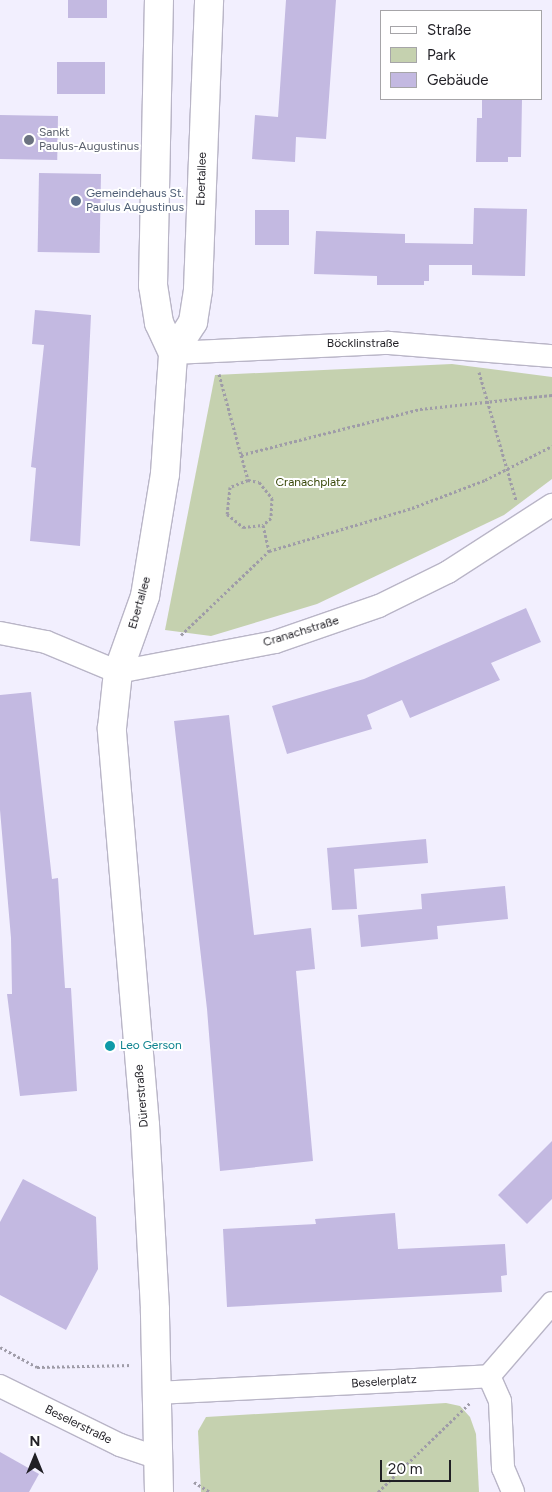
<!DOCTYPE html>
<html>
<head>
<meta charset="utf-8">
<style>
  body { margin:0 }
  #map { position:relative; width:552px; height:1492px; overflow:hidden; background:#f2effe; font-family:Figtree,sans-serif }
  div>[style] { position:absolute }
  [style*='--x'] { left:calc(var(--x)*1px); top:calc(var(--y)*1px); width:calc(var(--w)*1px); rotate:calc(var(--a)*1deg) }
  .green>* { inset:0; background:#c5d1af }
  .building>* { inset:0; background:#c3b9e1; transform-origin:0 0 }
  .path>* { height:3px; margin-top:-1.5px; transform-origin:0; background:repeating-linear-gradient(90deg,#9f9ca8 0 2.5px,transparent 0 5px) }
  .roads { filter:drop-shadow(1px 0 #b9b5c7) drop-shadow(-1px 0 #b9b5c7) drop-shadow(0 1px #b9b5c7) drop-shadow(0 -1px #b9b5c7) }
  .minor>* { height:22px; margin:-11px; padding:0 11px; transform-origin:11px; border-radius:11px; background:#fff }
  .secondary>* { height:28px; margin:-14px; padding:0 14px; transform-origin:14px; border-radius:14px; background:#fff }
  .dots>* { width:14px; height:14px; translate:-50% -50%; box-sizing:border-box; border:2px solid #fff; border-radius:50% }
  span { translate:-50% -50%; white-space:nowrap; text-align:center; line-height:1.15; -webkit-text-stroke:4px #fff; paint-order:stroke }
  .worship-label { font-size:12px; color:#5b616d }
  .left { translate:0 -50%; text-align:left }
  .street-label { font-size:12px; color:#201f25 }
  .service-label { font-size:12px; color:#4e5e75 }
  .park-label { font-size:12px; color:#394809 }
  .culture-label { font-size:12px; color:#0d838f }
  .legend { position:absolute; left:380px; top:10px; width:162px; height:90px; box-sizing:border-box; background:#fff; border:1px solid #a6a5a8; margin:0; padding:6px 9px; list-style:none; font-size:15px; color:#201f25 }
  .legend li { display:flex; align-items:center; gap:10px; height:25px }
  .legend b { width:25px; border:1px solid #a6a5a8 }
  .north { position:absolute; left:10px; top:1432px; width:50px; height:50px; -webkit-text-stroke:4px #fff; paint-order:stroke; rotate:0deg; font-size:14px; font-weight:700; line-height:20px; text-align:center; color:#201f25 }
  .north::after { content:''; display:block; margin:auto; width:18px; height:22px; background:#201f25; clip-path:polygon(50% 0,100% 100%,50% 72%,0 100%) }
  .scale { position:absolute; left:380px; top:1460px; width:71px; height:22px; box-sizing:border-box; border:2px solid #201f25; border-top:0; padding-left:6px; font-size:15px; line-height:18px; white-space:nowrap; color:#201f25; -webkit-text-stroke:4px #fff; paint-order:stroke }
</style>
</head>
<body>
<div id="map">
  <div class="green">
    <div style="clip-path:polygon(452px 364px,552px 377px,552px 479px,504px 515px,317px 604px,211px 636px,165px 630px,215px 375px)"></div>
    <div style="clip-path:polygon(446px 1403px,460px 1406px,470px 1417px,476px 1434px,479px 1492px,201px 1492px,198px 1431px,206px 1417px)"></div>
  </div>
  <div class="building">
    <div style="left:68px;top:0;width:39px;height:18px"></div>
    <div style="clip-path:polygon(286px 0,336px 0,326px 139px,296px 137px,295px 162px,252px 159px,255px 115px,278px 117px)"></div>
    <div style="left:57px;top:62px;width:48px;height:32px"></div>
    <div style="clip-path:polygon(482px 99px,522px 99px,521px 157px,508px 157px,508px 162px,476px 162px,477px 118px,482px 118px)"></div>
    <div style="left:0;top:115px;width:58px;height:44px;rotate:1deg"></div>
    <div style="left:39px;top:173px;width:62px;height:79px;rotate:1deg"></div>
    <div style="clip-path:polygon(474px 208px,527px 209px,525px 276px,472px 275px,472px 265px,429px 265px,429px 281px,424px 281px,424px 285px,377px 285px,377px 276px,314px 274px,316px 231px,405px 234px,405px 243px,473px 244px)"></div>
    <div style="left:255px;top:210px;width:34px;height:35px"></div>
    <div style="clip-path:polygon(35px 310px,91px 315px,80px 546px,30px 541px,36px 468px,31px 467px,44px 345px,32px 344px)"></div>
    <div style="clip-path:polygon(526px 608px,541px 642px,491px 663px,500px 680px,410px 718px,402px 700px,367px 715px,372px 729px,287px 754px,272px 706px,364px 679px)"></div>
    <div style="clip-path:polygon(31px 692px,52px 879px,58px 878px,65px 988px,71px 988px,77px 1091px,20px 1096px,7px 994px,12px 994px,11px 938px,0 810px,0 695px)"></div>
    <div style="clip-path:polygon(229px 715px,254px 935px,311px 928px,315px 969px,296px 971px,313px 1161px,220px 1171px,207px 1009px,174px 721px)"></div>
    <div style="clip-path:polygon(426px 839px,428px 863px,354px 869px,357px 909px,332px 910px,327px 848px)"></div>
    <div style="clip-path:polygon(505px 886px,508px 919px,437px 926px,438px 939px,361px 947px,358px 915px,422px 909px,421px 894px)"></div>
    <div style="clip-path:polygon(552px 1141px,552px 1199px,527px 1224px,498px 1195px)"></div>
    <div style="clip-path:polygon(23px 1179px,96px 1217px,98px 1269px,66px 1330px,0 1295px,0 1222px)"></div>
    <div style="clip-path:polygon(395px 1213px,398px 1249px,505px 1244px,507px 1275px,501px 1276px,502px 1292px,227px 1307px,223px 1229px,316px 1224px,315px 1219px)"></div>
    <div style="clip-path:polygon(0 1452px,39px 1474px,29px 1492px,0 1492px)"></div>
  </div>
  <div class="path">
    <div style="--x:479;--y:372;--w:133;--a:73.9"></div>
    <div style="--x:219;--y:374;--w:84;--a:74.8"></div>
    <div style="--x:241;--y:455;--w:185;--a:-14.4"></div>
    <div style="--x:420;--y:409;--w:133;--a:-6.1"></div>
    <div style="--x:241;--y:455;--w:26;--a:74"></div>
    <div style="--x:248;--y:480;--w:11;--a:10"></div>
    <div style="--x:259;--y:482;--w:21;--a:51"></div>
    <div style="--x:272;--y:498;--w:20;--a:93"></div>
    <div style="--x:271;--y:518;--w:11;--a:139"></div>
    <div style="--x:263;--y:525;--w:27;--a:77"></div>
    <div style="--x:248;--y:480;--w:19;--a:159"></div>
    <div style="--x:230;--y:487;--w:27;--a:96"></div>
    <div style="--x:227;--y:514;--w:21;--a:39"></div>
    <div style="--x:243;--y:527;--w:20;--a:-6"></div>
    <div style="--x:181;--y:635;--w:122;--a:-43.7"></div>
    <div style="--x:269;--y:551;--w:149;--a:-16.7"></div>
    <div style="--x:412;--y:508;--w:78;--a:-21"></div>
    <div style="--x:485;--y:480;--w:75;--a:-26.9"></div>
    <div style="--x:0;--y:1347;--w:42;--a:28.4"></div>
    <div style="--x:37;--y:1367;--w:95;--a:-1.2"></div>
    <div style="--x:194;--y:1482;--w:19;--a:32"></div>
    <div style="--x:378;--y:1492;--w:129;--a:-44.1"></div>
  </div>
  <div class="roads">
    <div class="minor">
      <div style="--x:173;--y:353;--w:216;--a:-2.7"></div>
      <div style="--x:389;--y:343;--w:164;--a:4.6"></div>
      <div style="--x:0;--y:633;--w:47;--a:11.1"></div>
      <div style="--x:46;--y:642;--w:78;--a:22.6"></div>
      <div style="--x:118;--y:672;--w:160;--a:-10.8"></div>
      <div style="--x:275;--y:642;--w:110;--a:-19.1"></div>
      <div style="--x:379;--y:606;--w:77;--a:-26.2"></div>
      <div style="--x:448;--y:572;--w:124;--a:-32.8"></div>
      <div style="--x:489;--y:1376;--w:27;--a:66"></div>
      <div style="--x:500;--y:1401;--w:67;--a:87.4"></div>
      <div style="--x:503;--y:1468;--w:26;--a:67"></div>
      <div style="--x:489;--y:1376;--w:96;--a:-49.2"></div>
      <div style="--x:0;--y:1386;--w:134;--a:26.2"></div>
      <div style="--x:120;--y:1445;--w:40;--a:18.9"></div>
      <div style="--x:157;--y:1393;--w:332;--a:-2.9"></div>
    </div>
    <div class="secondary">
      <div style="--x:173;--y:353;--w:37;--a:-57"></div>
      <div style="--x:193;--y:322;--w:33;--a:-81"></div>
      <div style="--x:198;--y:289;--w:289;--a:-87.8"></div>
      <div style="--x:159;--y:1492;--w:183;--a:-91.3"></div>
      <div style="--x:155;--y:1309;--w:184;--a:-93.1"></div>
      <div style="--x:145;--y:1125;--w:398;--a:-94.8"></div>
      <div style="--x:112;--y:728;--w:56;--a:-83.9"></div>
      <div style="--x:118;--y:672;--w:81;--a:-70.4"></div>
      <div style="--x:145;--y:596;--w:124;--a:-80.7"></div>
      <div style="--x:165;--y:474;--w:90;--a:-86.2"></div>
      <div style="--x:171;--y:384;--w:31;--a:-86"></div>
      <div style="--x:173;--y:353;--w:33;--a:-115"></div>
      <div style="--x:159;--y:323;--w:38;--a:-99"></div>
      <div style="--x:153;--y:285;--w:285;--a:-88.8"></div>
    </div>
  </div>
  <div class="dots">
    <div style="left:29px;top:140px;background:#6b7280"></div>
    <div style="left:76px;top:201px;background:#5c6f8a"></div>
    <div style="left:110px;top:1046px;background:#0f9aa8"></div>
  </div>
  <div class="worship-label">
    <span class="left" style="left:39px;top:140px">Sankt<br>Paulus-Augustinus</span>
  </div>
  <div class="street-label">
    <span style="left:202px;top:179px;rotate:-88deg">Ebertallee</span>
    <span style="left:363px;top:344px">Böcklinstraße</span>
    <span style="left:140px;top:603px;rotate:-74deg">Ebertallee</span>
    <span style="left:301px;top:632px;rotate:-17deg">Cranachstraße</span>
    <span style="left:142px;top:1096px;rotate:-95deg">Dürerstraße</span>
    <span style="left:384px;top:1382px;rotate:-4deg">Beselerplatz</span>
    <span style="left:78px;top:1425px;rotate:26deg">Beselerstraße</span>
  </div>
  <div class="service-label">
    <span class="left" style="left:86px;top:201px">Gemeindehaus St.<br>Paulus Augustinus</span>
  </div>
  <div class="park-label">
    <span style="left:311px;top:483px">Cranachplatz</span>
  </div>
  <div class="culture-label">
    <span class="left" style="left:120px;top:1046px">Leo Gerson</span>
  </div>
  <ul class="legend">
  <li><b style="height:6px;background:#fff"></b>Straße</li>
  <li><b style="height:14px;background:#c5d1af"></b>Park</li>
  <li><b style="height:14px;background:#c3b9e1"></b>Gebäude</li>
  </ul>
  <div class="north">N</div>
  <div class="scale">20 m</div>
</div>
</body>
</html>
